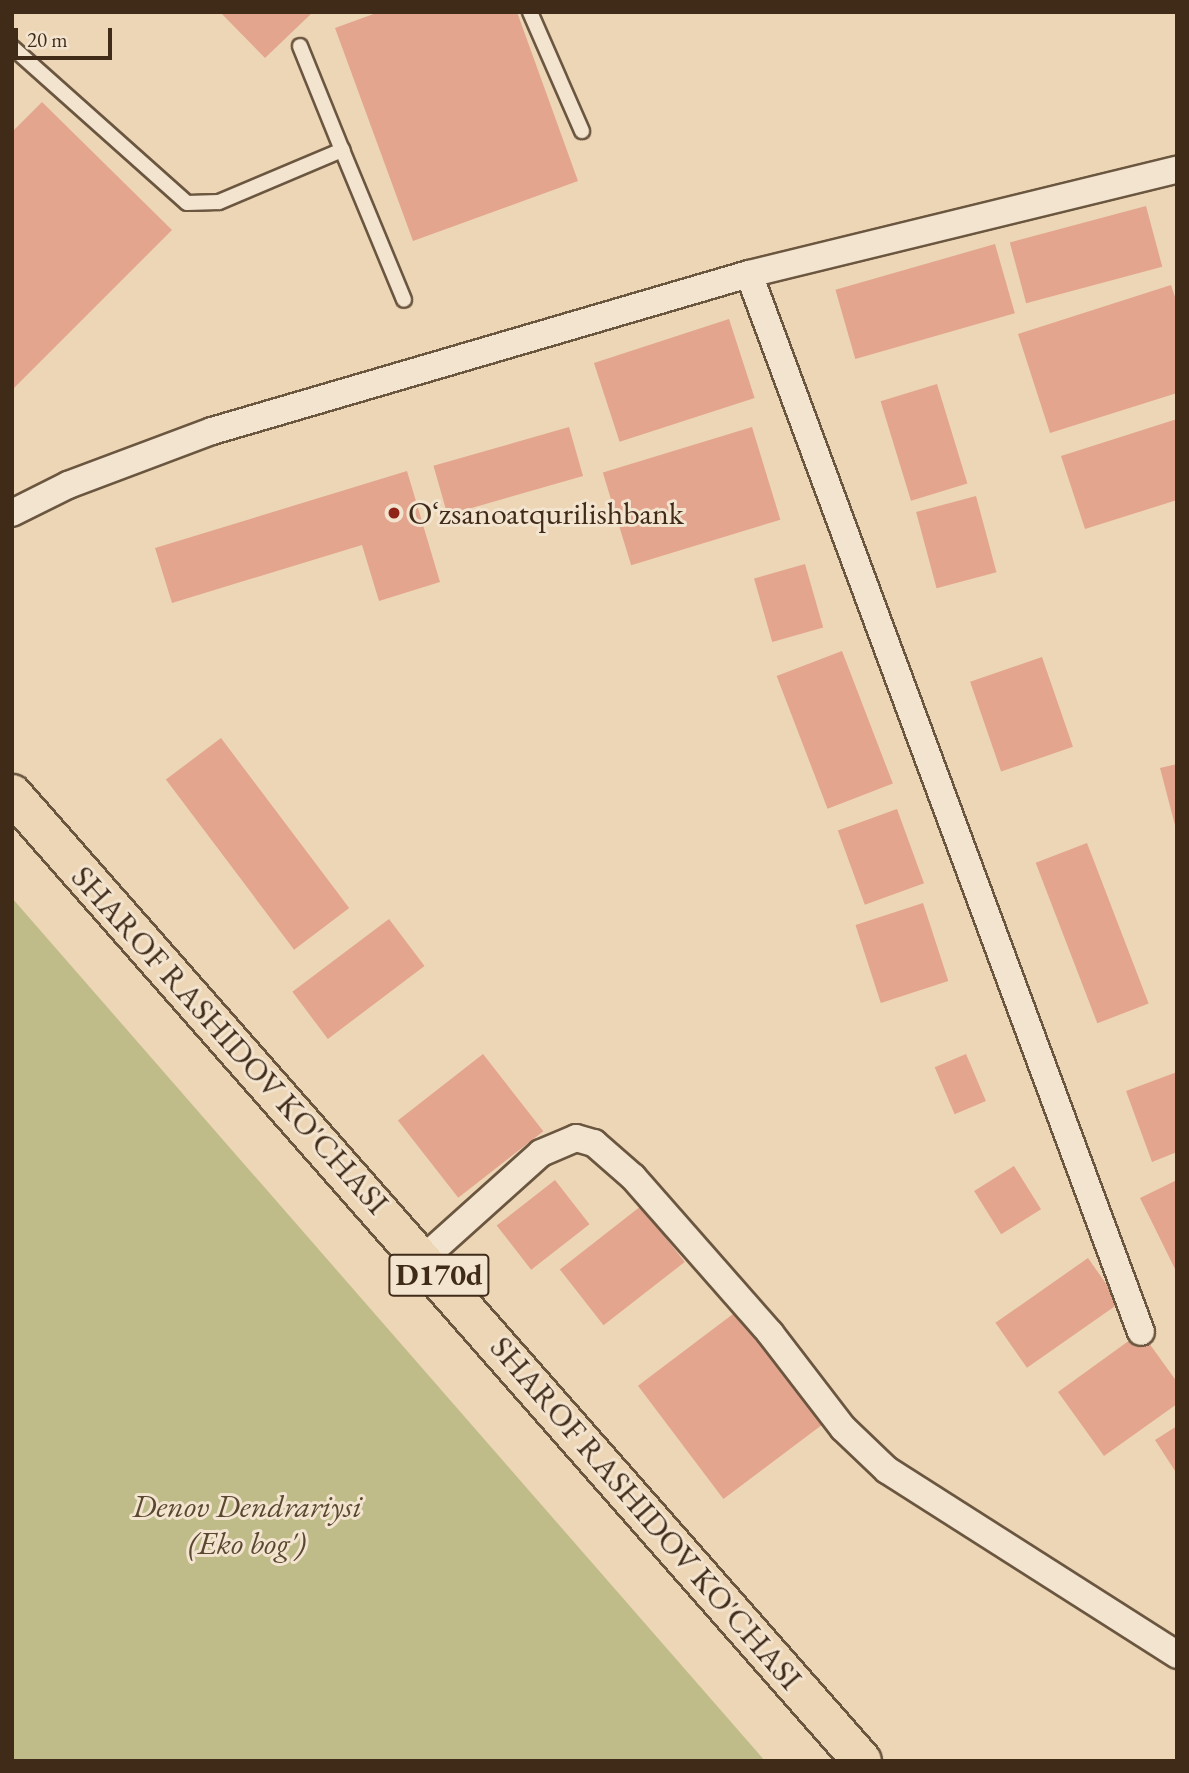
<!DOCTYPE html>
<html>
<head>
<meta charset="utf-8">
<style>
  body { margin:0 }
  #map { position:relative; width:1189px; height:1773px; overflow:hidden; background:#edd6b6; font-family:"EB Garamond",serif }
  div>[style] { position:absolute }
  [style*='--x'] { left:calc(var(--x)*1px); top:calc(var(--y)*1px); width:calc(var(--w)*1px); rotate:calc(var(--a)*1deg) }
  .green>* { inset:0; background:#bfbc89 }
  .building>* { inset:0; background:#e3a58d; transform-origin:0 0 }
  .roads { filter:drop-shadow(2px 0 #6b5640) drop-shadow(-2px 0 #6b5640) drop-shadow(0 2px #6b5640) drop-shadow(0 -2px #6b5640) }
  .lane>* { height:14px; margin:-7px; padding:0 7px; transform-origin:7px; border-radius:7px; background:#f3e4d0 }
  .street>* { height:26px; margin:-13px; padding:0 13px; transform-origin:13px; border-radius:13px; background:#f3e4d0 }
  .primary>* { height:38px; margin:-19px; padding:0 19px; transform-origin:19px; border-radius:19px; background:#edd6b6 }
  .dots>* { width:19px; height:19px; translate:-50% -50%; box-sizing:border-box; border:4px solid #f3e4d0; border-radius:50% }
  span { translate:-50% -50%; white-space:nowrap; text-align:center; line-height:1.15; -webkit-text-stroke:6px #f3e4d0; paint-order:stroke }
  .shield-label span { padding:2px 5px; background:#f3e4d0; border:2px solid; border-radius:5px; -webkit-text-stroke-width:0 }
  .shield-label { font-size:30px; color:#402b19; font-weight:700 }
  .poi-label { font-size:32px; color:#402b19 }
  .left { translate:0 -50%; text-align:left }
  .street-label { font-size:32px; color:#402b19 }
  .park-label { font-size:32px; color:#59482f; font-style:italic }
  .frame { position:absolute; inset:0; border:14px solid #402b19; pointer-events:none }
  .scale { position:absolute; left:14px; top:28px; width:98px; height:32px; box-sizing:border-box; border:4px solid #402b19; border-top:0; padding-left:9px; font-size:21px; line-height:24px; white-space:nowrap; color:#402b19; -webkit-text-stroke:5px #f3e4d0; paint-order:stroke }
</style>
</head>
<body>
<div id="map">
  <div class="green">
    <div style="clip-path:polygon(12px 898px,765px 1761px,12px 1761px)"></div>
  </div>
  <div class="building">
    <div style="clip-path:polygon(220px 12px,313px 12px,265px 58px)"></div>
    <div style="clip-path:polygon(379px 12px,517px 12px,578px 181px,413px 241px,335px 28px)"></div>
    <div style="clip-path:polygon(42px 102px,172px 230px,12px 390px,12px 132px)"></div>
    <div style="left:1146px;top:206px;width:63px;height:141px;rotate:75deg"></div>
    <div style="left:995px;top:244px;width:72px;height:166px;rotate:74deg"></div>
    <div style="clip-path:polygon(1171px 285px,1177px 303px,1177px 393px,1050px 433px,1018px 334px)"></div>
    <div style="left:729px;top:319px;width:83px;height:142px;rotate:72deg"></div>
    <div style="left:937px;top:384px;width:104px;height:59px;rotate:73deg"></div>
    <div style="clip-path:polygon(1177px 419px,1177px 500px,1085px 529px,1061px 456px)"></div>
    <div style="left:569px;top:427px;width:51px;height:141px;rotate:74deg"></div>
    <div style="left:752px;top:427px;width:97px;height:156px;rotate:73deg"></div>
    <div style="clip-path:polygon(407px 471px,440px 582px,379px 601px,362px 545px,172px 603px,155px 548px)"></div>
    <div style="left:976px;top:496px;width:79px;height:62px;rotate:75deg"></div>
    <div style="left:805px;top:564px;width:66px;height:53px;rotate:74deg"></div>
    <div style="left:842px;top:651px;width:142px;height:70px;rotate:69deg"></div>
    <div style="left:1042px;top:657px;width:95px;height:76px;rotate:71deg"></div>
    <div style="left:221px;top:738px;width:213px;height:69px;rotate:53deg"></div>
    <div style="clip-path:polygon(1177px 764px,1177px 829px,1176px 829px,1160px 768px)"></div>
    <div style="left:897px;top:809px;width:79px;height:63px;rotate:70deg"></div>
    <div style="left:1087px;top:843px;width:172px;height:55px;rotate:69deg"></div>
    <div style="left:923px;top:903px;width:82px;height:71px;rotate:72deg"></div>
    <div style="left:389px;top:919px;width:59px;height:121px;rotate:53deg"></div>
    <div style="left:483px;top:1054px;width:98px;height:108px;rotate:52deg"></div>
    <div style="left:966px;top:1054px;width:51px;height:34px;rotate:67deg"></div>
    <div style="clip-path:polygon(1177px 1072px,1177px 1152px,1152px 1162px,1126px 1091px)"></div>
    <div style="left:1014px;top:1166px;width:51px;height:47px;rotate:58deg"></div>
    <div style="left:555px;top:1180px;width:56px;height:74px;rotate:52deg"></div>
    <div style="clip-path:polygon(1177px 1180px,1177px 1273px,1140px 1198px)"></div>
    <div style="left:641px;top:1206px;width:71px;height:103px;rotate:52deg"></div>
    <div style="left:1088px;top:1258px;width:55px;height:113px;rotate:55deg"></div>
    <div style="left:737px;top:1311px;width:142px;height:124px;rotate:53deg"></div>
    <div style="clip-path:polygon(1141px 1332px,1177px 1382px,1177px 1404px,1104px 1456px,1058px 1392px)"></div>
    <div style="clip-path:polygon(1177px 1426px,1177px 1474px,1155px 1440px)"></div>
  </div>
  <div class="roads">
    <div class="lane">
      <div style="--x:530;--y:12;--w:130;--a:66.4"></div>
      <div style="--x:300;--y:46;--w:112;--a:68"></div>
      <div style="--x:12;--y:47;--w:234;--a:41.7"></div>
      <div style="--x:187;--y:203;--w:32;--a:-2"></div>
      <div style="--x:219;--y:202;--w:134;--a:-22.9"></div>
      <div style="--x:342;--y:150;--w:162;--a:67.5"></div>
    </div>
    <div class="street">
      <div style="--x:749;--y:274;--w:1128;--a:69.67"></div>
      <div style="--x:12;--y:513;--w:63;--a:-26.6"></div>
      <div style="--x:68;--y:485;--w:154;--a:-20.6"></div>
      <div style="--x:212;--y:431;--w:559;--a:-16.3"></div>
      <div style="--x:749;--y:274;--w:440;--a:-13.7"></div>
      <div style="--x:424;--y:1258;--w:157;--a:-41.9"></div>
      <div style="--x:541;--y:1153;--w:38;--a:-23"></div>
      <div style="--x:576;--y:1138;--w:19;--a:16"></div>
      <div style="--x:594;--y:1143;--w:52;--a:41.1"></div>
      <div style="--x:633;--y:1177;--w:208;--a:48.7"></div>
      <div style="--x:770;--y:1333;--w:120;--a:52.5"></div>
      <div style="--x:843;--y:1428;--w:61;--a:43.7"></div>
      <div style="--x:887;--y:1470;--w:344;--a:32.5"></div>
    </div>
    <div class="primary">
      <div style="--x:12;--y:794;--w:1287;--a:48.68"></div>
    </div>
  </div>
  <div class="dots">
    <div style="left:394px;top:513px;background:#8f2418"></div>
  </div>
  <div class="shield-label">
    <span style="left:439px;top:1275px">D170d</span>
  </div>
  <div class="poi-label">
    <span class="left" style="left:408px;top:513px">Oʻzsanoatqurilishbank</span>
  </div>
  <div class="street-label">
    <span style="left:230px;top:1040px;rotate:48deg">SHAROF RASHIDOV KO'CHASI</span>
    <span style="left:646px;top:1513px;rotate:49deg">SHAROF RASHIDOV KO'CHASI</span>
  </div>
  <div class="park-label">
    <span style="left:247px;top:1525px">Denov Dendrariysi<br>(Eko bog')</span>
  </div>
  <div class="frame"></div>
  <div class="scale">20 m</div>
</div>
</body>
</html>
